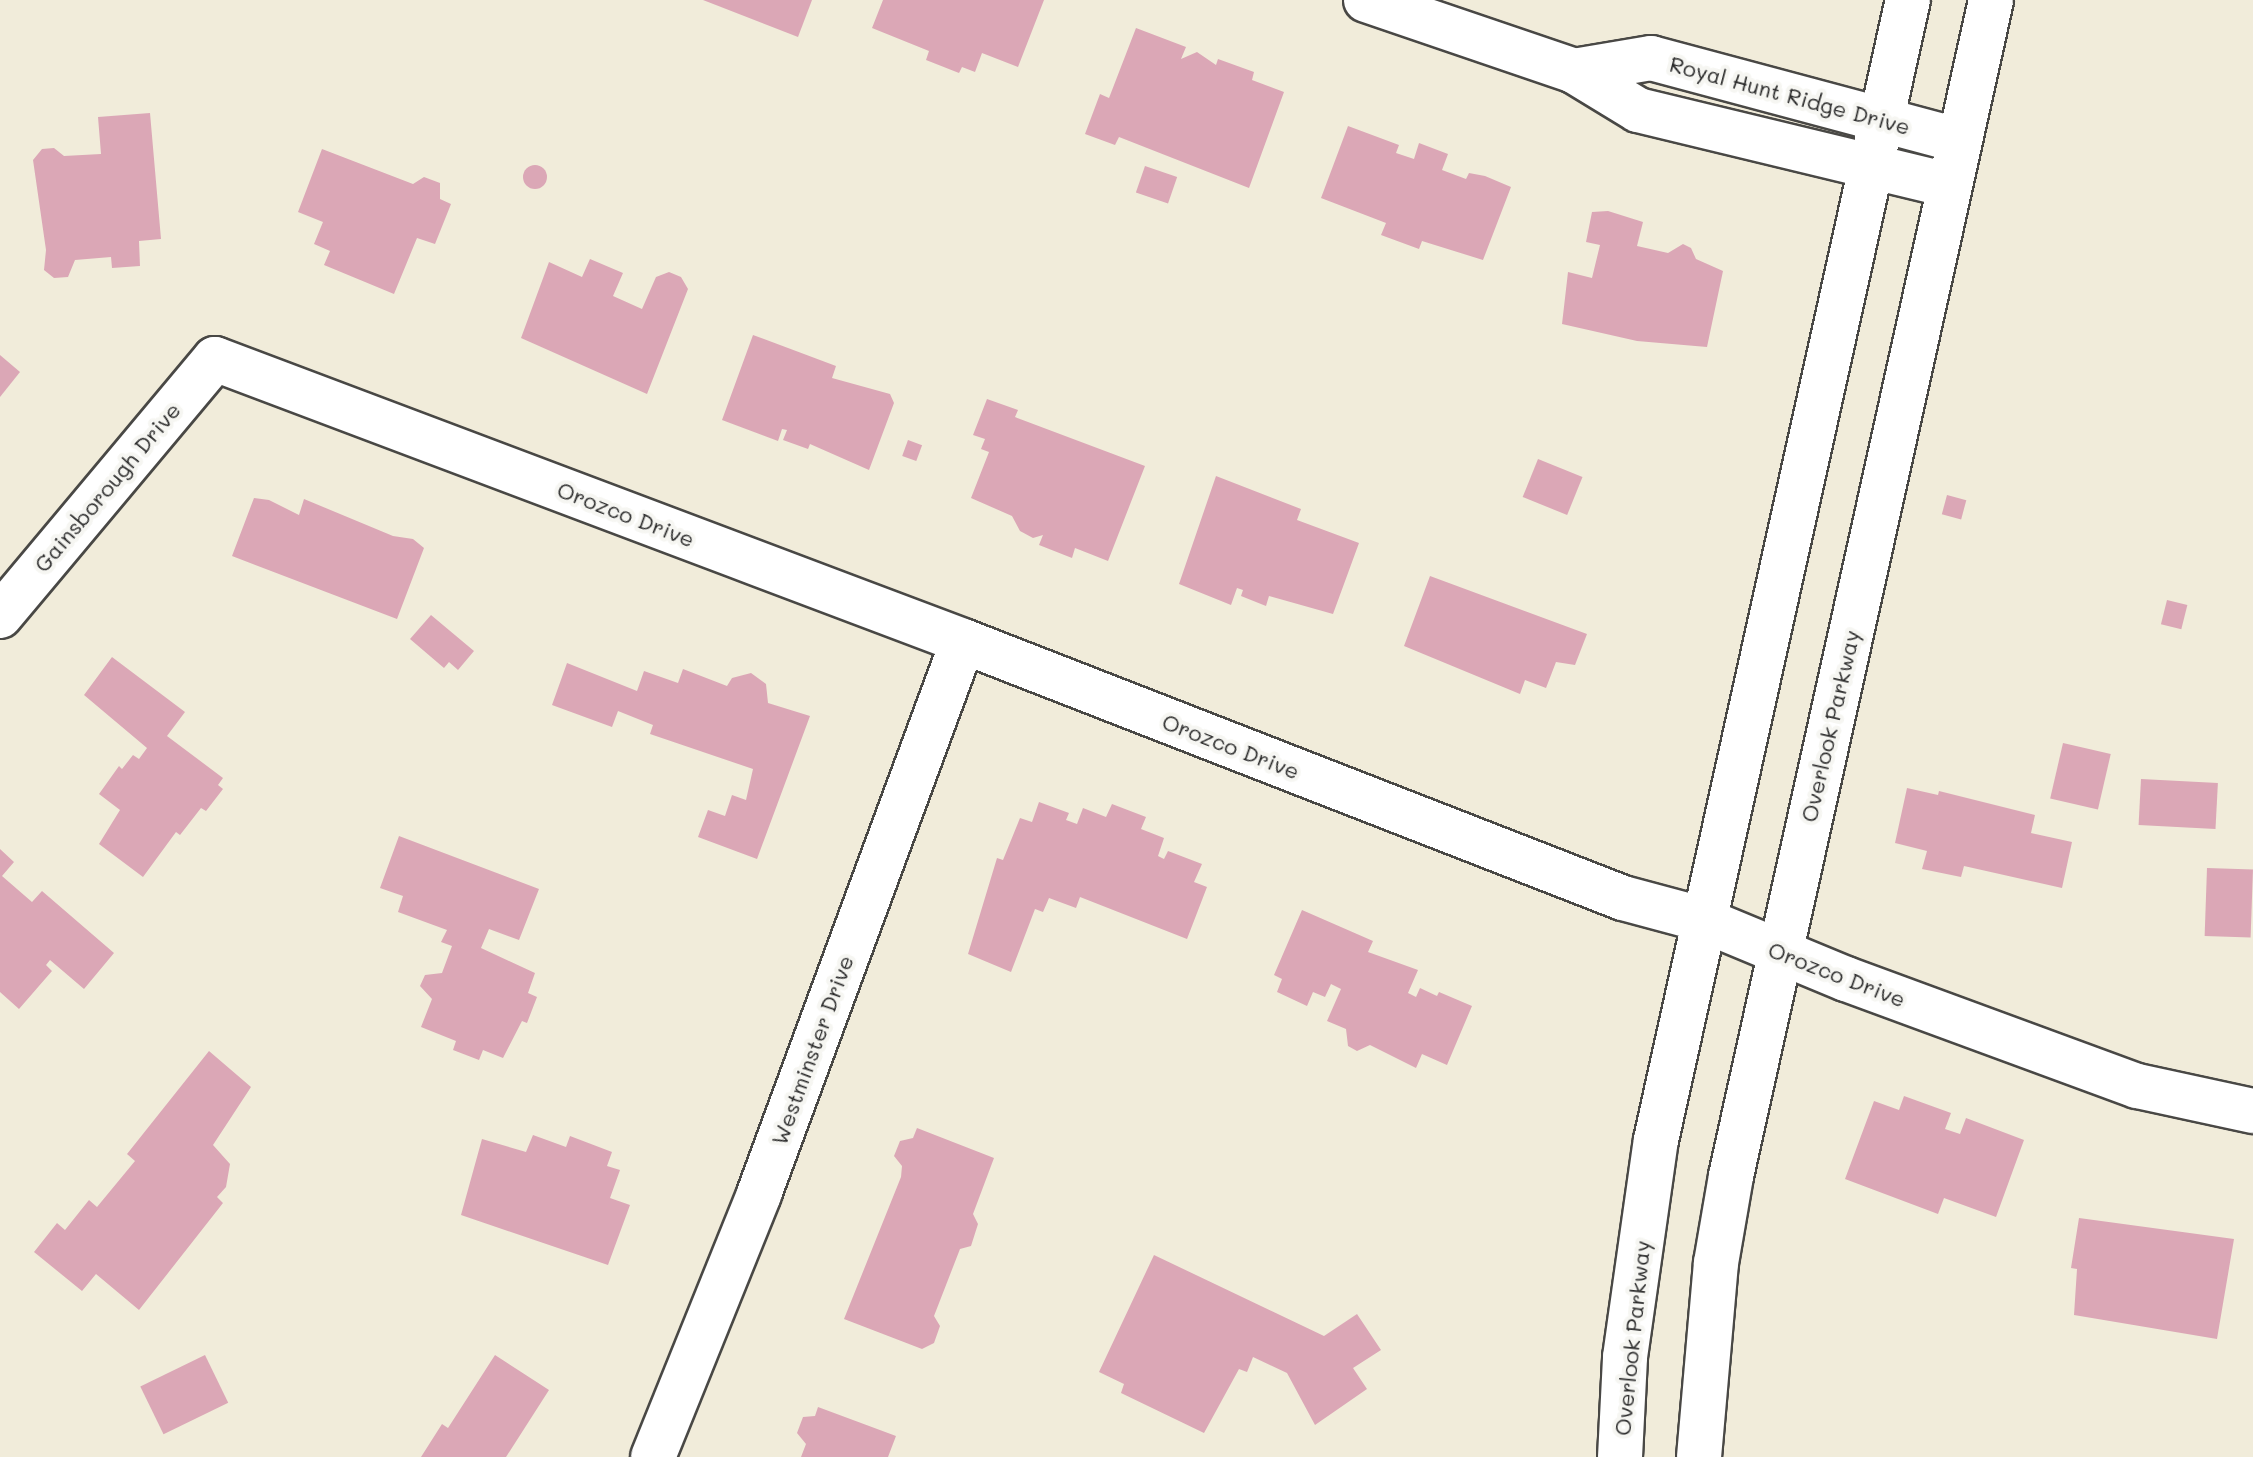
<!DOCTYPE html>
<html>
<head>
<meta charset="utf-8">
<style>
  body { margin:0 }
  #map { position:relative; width:2253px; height:1457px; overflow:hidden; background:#f1ecda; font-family:Mali,sans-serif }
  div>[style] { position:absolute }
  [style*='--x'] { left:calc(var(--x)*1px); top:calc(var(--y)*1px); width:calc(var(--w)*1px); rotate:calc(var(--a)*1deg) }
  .building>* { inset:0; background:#dba7b6; transform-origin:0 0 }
  .round { border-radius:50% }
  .roads { filter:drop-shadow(2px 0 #494845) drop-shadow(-2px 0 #494845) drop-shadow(0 2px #494845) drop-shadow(0 -2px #494845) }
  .minor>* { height:44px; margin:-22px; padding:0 22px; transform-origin:22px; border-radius:22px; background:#fff }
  span { translate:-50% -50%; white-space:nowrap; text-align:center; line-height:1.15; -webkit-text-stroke:8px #f6f6f2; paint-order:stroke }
  .street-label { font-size:22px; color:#2b2b2b }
</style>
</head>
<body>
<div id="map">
  <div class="building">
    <div style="clip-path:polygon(703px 0,812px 0,798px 37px)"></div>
    <div style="clip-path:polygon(883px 0,1044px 0,1018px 67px,982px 53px,975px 72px,962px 67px,959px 73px,926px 60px,929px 51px,872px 28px)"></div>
    <div style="clip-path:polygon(1136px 28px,1186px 47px,1181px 59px,1197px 52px,1216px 65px,1218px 59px,1254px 72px,1252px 80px,1284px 92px,1249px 188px,1119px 137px,1115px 145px,1085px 134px,1100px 94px,1109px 98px)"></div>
    <div style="clip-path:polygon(150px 113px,161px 239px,139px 241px,140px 266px,112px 268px,111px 257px,75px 260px,68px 277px,54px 278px,44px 270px,46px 250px,33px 160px,42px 149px,54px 148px,64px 156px,101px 154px,98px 117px)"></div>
    <div style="clip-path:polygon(1348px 126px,1399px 145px,1396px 153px,1414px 159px,1419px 143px,1448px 154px,1442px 170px,1466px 179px,1469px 173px,1485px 176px,1511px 187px,1483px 260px,1422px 241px,1419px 249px,1381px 235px,1386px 223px,1321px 198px)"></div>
    <div style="clip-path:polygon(322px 149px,413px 184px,424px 177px,440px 183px,440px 199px,451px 204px,435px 244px,417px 238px,394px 294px,324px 265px,330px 251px,314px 244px,323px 222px,298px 212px)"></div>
    <div class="round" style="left:523px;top:165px;width:24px;height:24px"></div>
    <div style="left:1145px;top:166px;width:34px;height:28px;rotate:19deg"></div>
    <div style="clip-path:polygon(1608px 211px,1643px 222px,1637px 246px,1668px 253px,1683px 244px,1691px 248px,1696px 259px,1723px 271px,1707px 347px,1637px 341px,1562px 324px,1568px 272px,1592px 278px,1600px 245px,1586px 242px,1592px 212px)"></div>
    <div style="clip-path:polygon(590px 259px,623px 273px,613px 296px,642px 309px,656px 277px,669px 272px,681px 277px,688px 289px,647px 394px,521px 338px,549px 262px,582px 277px)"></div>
    <div style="clip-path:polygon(753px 335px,836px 366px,832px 378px,890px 394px,894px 403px,869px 470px,810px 444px,808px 449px,783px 440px,787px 430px,782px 429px,778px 441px,722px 420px)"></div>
    <div style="clip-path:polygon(0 355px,20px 372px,0 397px)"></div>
    <div style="clip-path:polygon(987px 399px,1018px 410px,1015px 417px,1145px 466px,1108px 561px,1075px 548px,1072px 558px,1039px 545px,1043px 535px,1033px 538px,1020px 531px,1012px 516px,971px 498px,989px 452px,981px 449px,985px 439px,973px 435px)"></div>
    <div style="left:908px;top:440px;width:15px;height:17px;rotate:20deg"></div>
    <div style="left:1538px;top:459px;width:48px;height:41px;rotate:22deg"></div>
    <div style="clip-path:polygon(1216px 476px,1301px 509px,1297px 520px,1359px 543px,1333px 614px,1269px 596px,1266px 606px,1241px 596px,1243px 590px,1237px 588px,1231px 605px,1179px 584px)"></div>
    <div style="left:1947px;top:495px;width:20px;height:20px;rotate:15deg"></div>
    <div style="clip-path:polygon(254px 498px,269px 500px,299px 515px,304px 499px,393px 536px,413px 539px,424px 548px,397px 619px,232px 556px)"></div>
    <div style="clip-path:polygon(1430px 576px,1587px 634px,1575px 665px,1556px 662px,1546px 688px,1525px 680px,1520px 694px,1404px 646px)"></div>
    <div style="left:2167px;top:600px;width:21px;height:25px;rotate:14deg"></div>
    <div style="clip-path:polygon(431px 615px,474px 651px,458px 670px,449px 662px,444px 668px,410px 639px)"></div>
    <div style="clip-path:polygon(112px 657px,185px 712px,167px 736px,223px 778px,218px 785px,223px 789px,206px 811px,201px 808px,180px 835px,176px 832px,143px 877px,99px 844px,120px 810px,99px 794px,119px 766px,122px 769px,133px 755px,139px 759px,147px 748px,84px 695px)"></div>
    <div style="clip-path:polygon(567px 663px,637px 691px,644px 671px,678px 683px,683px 669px,727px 686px,732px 678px,751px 673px,766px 684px,768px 703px,810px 716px,757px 859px,698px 837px,708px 810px,725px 816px,732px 795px,746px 800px,753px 769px,650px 734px,653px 725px,618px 711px,612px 727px,552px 705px)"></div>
    <div style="left:2063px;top:743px;width:49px;height:57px;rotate:13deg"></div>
    <div style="left:2141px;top:779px;width:77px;height:46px;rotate:3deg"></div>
    <div style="clip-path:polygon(1907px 788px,1938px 795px,1939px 791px,2035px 815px,2031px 833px,2072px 842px,2062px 888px,1964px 866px,1961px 877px,1922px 869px,1927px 851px,1895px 843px)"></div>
    <div style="clip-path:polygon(1039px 802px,1069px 813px,1066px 820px,1077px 824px,1083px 808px,1106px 817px,1112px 804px,1146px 817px,1141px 829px,1164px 838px,1158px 856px,1164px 859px,1168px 851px,1202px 864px,1194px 882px,1207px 887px,1187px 939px,1080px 897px,1076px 908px,1049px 898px,1043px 912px,1035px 909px,1011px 972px,968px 954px,997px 858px,1003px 860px,1020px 818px,1032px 822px)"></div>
    <div style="clip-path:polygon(399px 836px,539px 889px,519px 940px,489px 929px,481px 948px,535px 973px,528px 993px,537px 997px,527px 1023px,522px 1021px,503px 1058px,483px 1050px,479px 1060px,453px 1050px,456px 1041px,421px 1027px,432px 999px,420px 986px,425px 975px,442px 973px,452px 946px,441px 942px,447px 930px,398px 912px,403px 896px,380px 888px)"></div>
    <div style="clip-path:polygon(0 849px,14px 862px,2px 876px,32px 902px,42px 891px,114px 953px,84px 989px,50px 960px,46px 965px,52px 971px,19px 1009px,0 992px)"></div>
    <div style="left:2207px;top:868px;width:46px;height:68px;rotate:2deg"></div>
    <div style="clip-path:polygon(1302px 910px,1373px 941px,1368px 952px,1418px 970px,1408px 993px,1416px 997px,1420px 988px,1437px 996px,1439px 992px,1472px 1006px,1447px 1065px,1422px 1054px,1416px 1068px,1370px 1045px,1357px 1051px,1348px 1046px,1346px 1029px,1327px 1021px,1341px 989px,1331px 984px,1325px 997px,1313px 992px,1307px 1006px,1277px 992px,1282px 979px,1274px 975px)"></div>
    <div style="clip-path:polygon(209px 1051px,251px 1087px,213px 1145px,230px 1164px,226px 1187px,217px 1197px,223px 1203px,139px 1310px,96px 1274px,82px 1291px,34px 1252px,57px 1223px,65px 1230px,89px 1200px,97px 1207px,135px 1161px,127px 1154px)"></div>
    <div style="clip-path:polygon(1904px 1096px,1951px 1113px,1945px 1129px,1960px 1134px,1966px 1118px,2024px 1140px,1996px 1217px,1944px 1198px,1938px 1214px,1845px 1179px,1874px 1101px,1899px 1110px)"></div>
    <div style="clip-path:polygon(917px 1128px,994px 1158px,973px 1214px,978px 1224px,971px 1246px,960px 1249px,934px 1316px,940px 1326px,934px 1343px,922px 1349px,844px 1319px,901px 1177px,902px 1166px,894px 1156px,900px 1141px,913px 1138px)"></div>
    <div style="clip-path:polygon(533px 1135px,566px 1147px,570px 1136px,612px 1152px,607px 1166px,620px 1170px,610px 1198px,630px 1205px,608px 1265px,461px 1215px,482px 1139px,526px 1152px)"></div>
    <div style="clip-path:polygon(2079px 1218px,2234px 1239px,2217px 1339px,2074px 1315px,2077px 1269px,2071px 1268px)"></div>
    <div style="clip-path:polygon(1154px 1255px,1324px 1336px,1357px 1314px,1381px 1350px,1353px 1368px,1367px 1389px,1315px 1425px,1287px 1373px,1253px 1357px,1247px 1372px,1239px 1369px,1204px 1433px,1121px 1393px,1124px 1384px,1099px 1372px)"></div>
    <div style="left:205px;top:1355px;width:53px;height:72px;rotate:64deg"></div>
    <div style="clip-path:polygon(495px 1355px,549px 1390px,506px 1457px,421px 1457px,442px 1424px,448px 1428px)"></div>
    <div style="clip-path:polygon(818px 1407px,896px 1436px,888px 1457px,801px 1457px,806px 1444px,797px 1433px,803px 1417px,815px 1416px)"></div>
  </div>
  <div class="roads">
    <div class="minor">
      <div style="--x:1366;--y:0;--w:220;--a:18.8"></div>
      <div style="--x:1574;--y:71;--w:75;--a:31.4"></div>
      <div style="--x:1638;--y:110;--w:319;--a:13.6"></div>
      <div style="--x:1574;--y:71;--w:78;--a:-9.6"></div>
      <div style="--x:1651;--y:58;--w:318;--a:15"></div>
      <div style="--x:0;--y:616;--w:335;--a:-50.1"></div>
      <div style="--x:215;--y:359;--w:799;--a:20.66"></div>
      <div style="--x:963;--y:641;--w:708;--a:21.28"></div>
      <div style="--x:1623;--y:898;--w:81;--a:15.1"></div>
      <div style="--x:1701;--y:919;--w:157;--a:22.5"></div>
      <div style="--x:1846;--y:979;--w:310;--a:20.2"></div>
      <div style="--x:2137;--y:1086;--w:119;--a:12.2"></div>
      <div style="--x:653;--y:1457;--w:284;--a:-68"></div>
      <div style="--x:759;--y:1194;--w:589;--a:-69.75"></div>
      <div style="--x:1620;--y:1457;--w:100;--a:-87.1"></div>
      <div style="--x:1625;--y:1357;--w:219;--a:-81.9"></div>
      <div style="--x:1656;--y:1140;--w:1168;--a:-77.54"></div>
      <div style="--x:1699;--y:1457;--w:195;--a:-85"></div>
      <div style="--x:1716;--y:1263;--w:88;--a:-80.2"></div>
      <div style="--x:1731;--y:1176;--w:1204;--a:-77.53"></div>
    </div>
  </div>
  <div class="street-label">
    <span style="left:1790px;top:95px;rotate:15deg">Royal Hunt Ridge Drive</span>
    <span style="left:107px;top:487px;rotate:-50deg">Gainsborough Drive</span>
    <span style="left:626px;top:514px;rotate:21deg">Orozco Drive</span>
    <span style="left:1830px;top:726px;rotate:-77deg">Overlook Parkway</span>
    <span style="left:1231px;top:746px;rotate:21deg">Orozco Drive</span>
    <span style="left:1837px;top:974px;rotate:21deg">Orozco Drive</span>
    <span style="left:812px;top:1050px;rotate:-70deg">Westminster Drive</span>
    <span style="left:1632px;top:1338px;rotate:-84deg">Overlook Parkway</span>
  </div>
</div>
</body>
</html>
